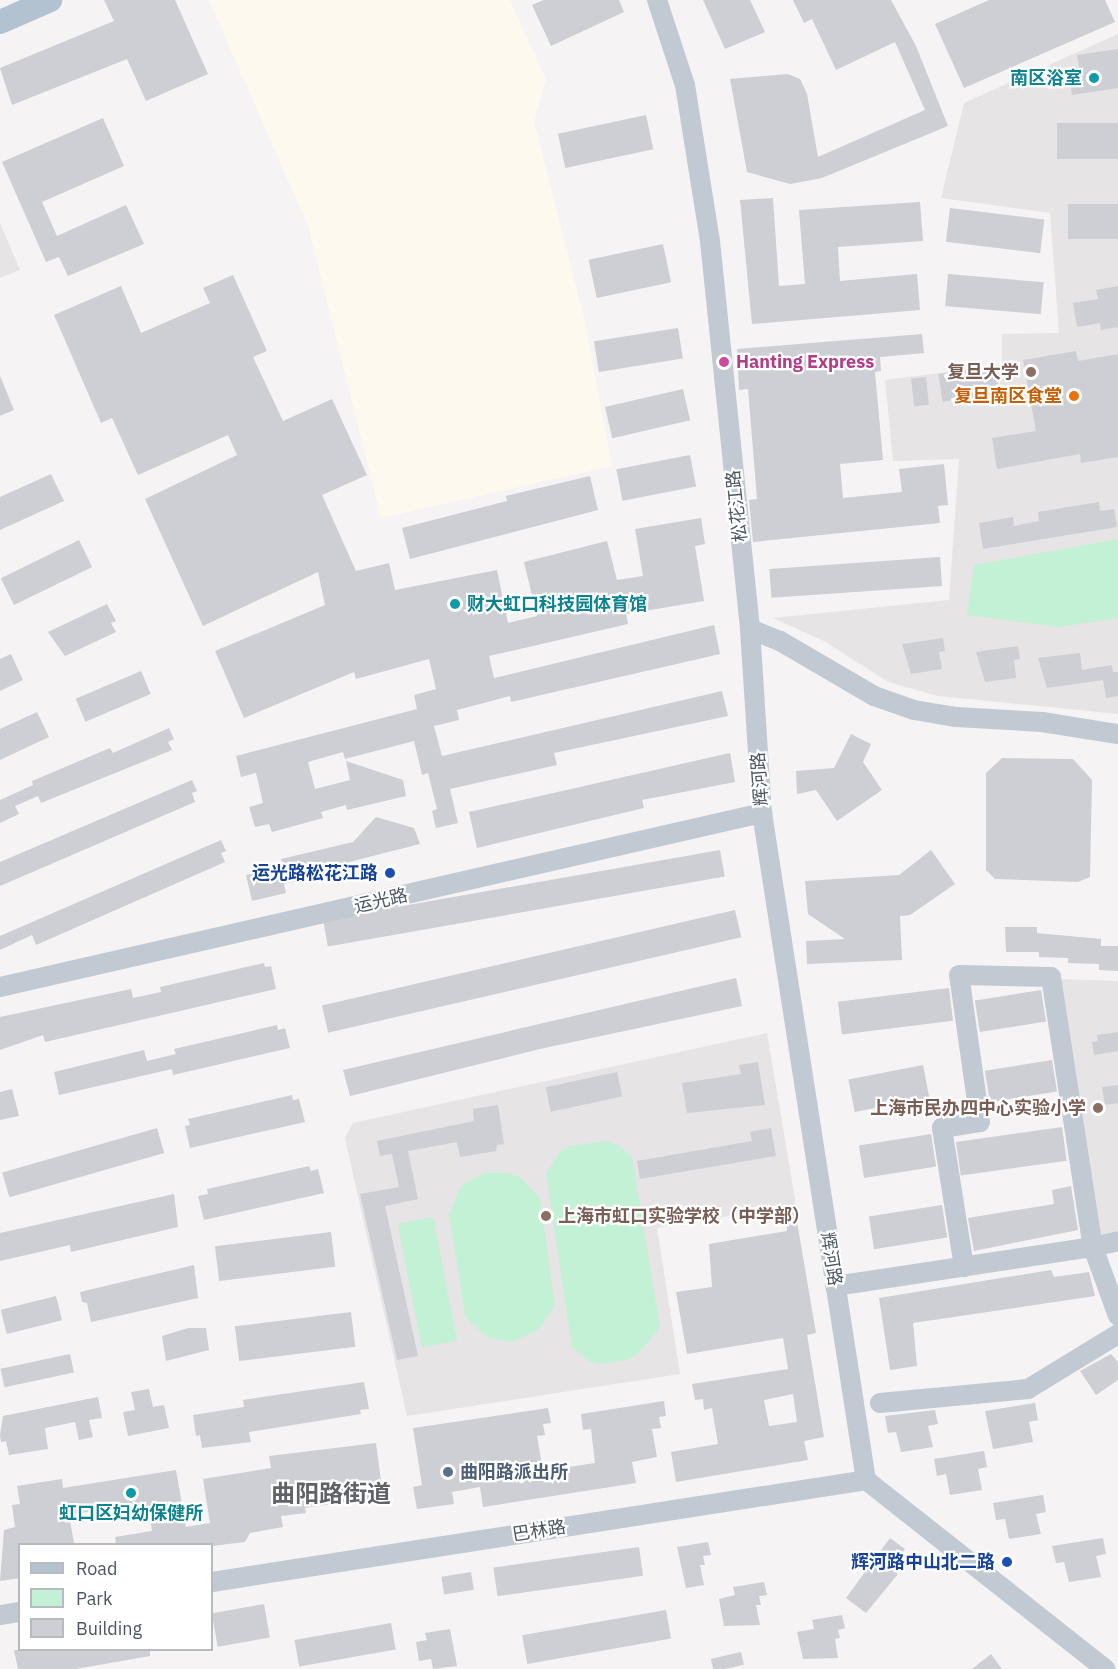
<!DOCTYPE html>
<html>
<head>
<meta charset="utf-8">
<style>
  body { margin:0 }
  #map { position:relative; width:1118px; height:1669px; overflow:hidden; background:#f5f3f3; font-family:"IBM Plex Sans","Noto Sans SC",sans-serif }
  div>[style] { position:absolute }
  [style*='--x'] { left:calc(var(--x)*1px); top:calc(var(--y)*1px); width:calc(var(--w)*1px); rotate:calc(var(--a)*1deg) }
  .commercial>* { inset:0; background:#fdf9ef }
  .education>* { inset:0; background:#e6e4e5 }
  .green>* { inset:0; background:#c3f1d5; transform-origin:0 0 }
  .building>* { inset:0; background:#cdcfd5; transform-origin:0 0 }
  .minor>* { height:20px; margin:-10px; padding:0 10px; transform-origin:10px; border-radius:10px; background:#c1cad2 }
  .major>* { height:24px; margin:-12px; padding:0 12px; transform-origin:12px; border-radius:12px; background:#b3c2d1 }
  .dots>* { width:16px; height:16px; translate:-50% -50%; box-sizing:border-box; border:3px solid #fff; border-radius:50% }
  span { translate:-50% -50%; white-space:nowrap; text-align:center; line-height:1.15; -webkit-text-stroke:4.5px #fff; paint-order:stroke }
  .culture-label { font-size:18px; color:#0d838f; font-weight:700 }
  .right { translate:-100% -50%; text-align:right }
  .left { translate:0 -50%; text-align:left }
  .hotel-label { font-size:18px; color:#b23c85; font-weight:700 }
  .education-label { font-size:18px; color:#785e54; font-weight:700 }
  .food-label { font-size:18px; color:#c56008; font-weight:700 }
  .street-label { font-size:18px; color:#4a5661 }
  .transit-label { font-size:18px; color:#164399; font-weight:700 }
  .service-label { font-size:18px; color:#4e5e75; font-weight:700 }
  .district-label { font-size:24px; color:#5f6368; font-weight:700 }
  .legend { position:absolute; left:18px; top:1543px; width:195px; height:108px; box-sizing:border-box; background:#fff; border:2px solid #b7bbc0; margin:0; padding:8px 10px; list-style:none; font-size:18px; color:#4a5661 }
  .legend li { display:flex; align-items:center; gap:12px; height:30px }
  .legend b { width:30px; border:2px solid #b7bbc0 }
</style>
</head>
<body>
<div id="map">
  <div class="commercial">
    <div style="clip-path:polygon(209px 0,510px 0,546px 79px,534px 122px,584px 317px,612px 466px,381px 518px,308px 226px)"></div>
  </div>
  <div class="education">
    <div style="clip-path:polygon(1118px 34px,1118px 714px,938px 696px,888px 682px,826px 642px,773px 618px,949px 600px,959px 459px,893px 461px,885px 380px,1002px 365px,1002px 334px,1059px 333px,1050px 213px,941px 198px,964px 103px)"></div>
    <div style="clip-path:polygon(0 223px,20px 270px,0 278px)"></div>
    <div style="clip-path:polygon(1058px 979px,1118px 981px,1118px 1234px,1098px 1238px)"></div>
    <div style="clip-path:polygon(767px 1033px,796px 1205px,657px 1228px,680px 1374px,407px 1416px,345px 1138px,353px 1123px)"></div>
  </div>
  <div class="green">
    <div style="clip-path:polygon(1118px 539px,1118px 618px,1059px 627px,967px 615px,974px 565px)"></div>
    <div style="clip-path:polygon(606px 1141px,619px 1146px,632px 1157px,660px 1327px,638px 1354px,627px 1360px,599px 1364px,589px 1361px,572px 1347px,546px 1174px,560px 1152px,570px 1146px)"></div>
    <div style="clip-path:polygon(484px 1173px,508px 1173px,521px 1178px,540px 1198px,555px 1305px,539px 1329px,512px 1342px,487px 1337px,466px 1318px,449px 1214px,461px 1186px)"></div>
    <div style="left:433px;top:1217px;width:126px;height:36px;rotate:79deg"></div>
  </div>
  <div class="building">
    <div style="clip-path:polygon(104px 0,175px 0,208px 74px,146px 101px,127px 59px,12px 105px,0 68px,114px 21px)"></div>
    <div style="clip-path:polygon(544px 0,619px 0,624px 12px,551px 46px,532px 5px)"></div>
    <div style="clip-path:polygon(703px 0,750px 0,765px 32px,725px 49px)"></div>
    <div style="clip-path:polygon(793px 0,891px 0,916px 46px,948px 126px,822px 178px,790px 184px,747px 172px,730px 79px,788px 74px,800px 79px,807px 94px,818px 157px,925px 110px,895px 42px,836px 70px,812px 19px,804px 23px)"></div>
    <div style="clip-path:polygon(989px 0,1105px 0,1115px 22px,964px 88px,935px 24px)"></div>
    <div style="clip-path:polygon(1118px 49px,1118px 88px,1072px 95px,1068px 69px,1079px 67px,1077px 55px)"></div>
    <div style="left:646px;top:115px;width:35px;height:90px;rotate:78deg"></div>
    <div style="clip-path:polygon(103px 118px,124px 166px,42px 202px,57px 236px,126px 205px,144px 244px,68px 276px,59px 257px,46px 262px,2px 162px)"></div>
    <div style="left:1118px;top:123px;width:36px;height:61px;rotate:90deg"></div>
    <div style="clip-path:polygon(773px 198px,779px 286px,805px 284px,799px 210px,920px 202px,923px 241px,838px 247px,840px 281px,917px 274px,920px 310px,752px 324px,740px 200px)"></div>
    <div style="left:1118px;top:204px;width:35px;height:50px;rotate:90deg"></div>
    <div style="left:950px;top:208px;width:95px;height:34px;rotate:7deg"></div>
    <div style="left:663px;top:244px;width:39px;height:76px;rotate:78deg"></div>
    <div style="left:948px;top:274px;width:96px;height:32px;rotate:5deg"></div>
    <div style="clip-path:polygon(233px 275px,267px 351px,253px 357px,283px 421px,332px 399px,367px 475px,322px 495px,356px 571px,389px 563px,395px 590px,497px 570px,508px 623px,537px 616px,524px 562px,607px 541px,617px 580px,643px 576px,635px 529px,701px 518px,705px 544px,695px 546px,704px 601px,626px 614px,628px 624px,489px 656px,494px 678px,714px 625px,720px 654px,511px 702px,510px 696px,457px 710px,459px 720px,434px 726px,442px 756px,722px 691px,728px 716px,554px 753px,557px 765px,450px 789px,458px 823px,436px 828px,432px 811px,437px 809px,428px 773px,422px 775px,414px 741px,345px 759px,343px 752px,308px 762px,315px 789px,350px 780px,346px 761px,403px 780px,406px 796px,347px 810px,346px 805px,321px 812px,323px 818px,272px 832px,269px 824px,255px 827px,249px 807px,263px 803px,256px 773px,241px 777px,236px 756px,417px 709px,414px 695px,436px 689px,429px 659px,356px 679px,354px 672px,244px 718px,215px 651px,325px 605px,318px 572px,203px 626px,145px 499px,237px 455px,228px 435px,138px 475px,112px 418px,101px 423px,54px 315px,121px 286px,141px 333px,210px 303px,203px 288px)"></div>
    <div style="clip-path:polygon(1118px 286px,1118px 327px,1101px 330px,1100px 323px,1077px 327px,1073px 303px,1098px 299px,1096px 290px)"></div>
    <div style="left:678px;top:328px;width:31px;height:85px;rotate:81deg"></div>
    <div style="clip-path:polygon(922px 334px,924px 353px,880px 357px,881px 371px,875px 372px,883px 460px,840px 464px,843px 498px,902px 492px,899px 469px,944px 464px,948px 505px,938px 506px,940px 523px,753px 542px,749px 500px,757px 499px,748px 389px,739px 390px,737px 349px)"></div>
    <div style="clip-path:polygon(1076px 351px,1078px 361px,1118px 354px,1118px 457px,1081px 463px,1080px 454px,997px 469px,992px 438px,1036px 431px,1023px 360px)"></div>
    <div style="left:995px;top:366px;width:28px;height:57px;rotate:82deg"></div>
    <div style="clip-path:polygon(0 376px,14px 410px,0 416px)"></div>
    <div style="left:926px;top:377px;width:28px;height:15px;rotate:84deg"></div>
    <div style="left:683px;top:389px;width:32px;height:80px;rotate:77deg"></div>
    <div style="left:690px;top:455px;width:32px;height:75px;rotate:79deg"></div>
    <div style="clip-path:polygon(51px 474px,64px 501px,0 530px,0 497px)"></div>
    <div style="clip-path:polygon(590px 476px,598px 510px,410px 559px,402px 528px,507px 501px,506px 496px)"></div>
    <div style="clip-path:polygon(1099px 502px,1100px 511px,1114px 509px,1117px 527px,983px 549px,979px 523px,1013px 517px,1014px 526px,1039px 521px,1038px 512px)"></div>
    <div style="left:79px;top:540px;width:30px;height:87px;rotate:64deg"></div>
    <div style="left:940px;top:557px;width:29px;height:171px;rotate:86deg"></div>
    <div style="clip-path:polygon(107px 604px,116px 621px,111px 623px,116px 632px,65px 656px,48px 632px)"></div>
    <div style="clip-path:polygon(943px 638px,945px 651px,939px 652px,942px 669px,911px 674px,902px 644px)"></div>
    <div style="clip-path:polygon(1018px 646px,1020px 659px,1014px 660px,1016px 678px,985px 682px,976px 652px)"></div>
    <div style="clip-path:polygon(1080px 653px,1082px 670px,1112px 665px,1113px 672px,1118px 672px,1118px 696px,1106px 698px,1103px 680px,1047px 688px,1038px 658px)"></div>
    <div style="clip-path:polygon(11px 654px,23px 680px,0 691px,0 659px)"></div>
    <div style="left:141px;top:671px;width:25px;height:71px;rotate:67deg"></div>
    <div style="clip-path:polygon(37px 712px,49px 737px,0 760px,0 729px)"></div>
    <div style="clip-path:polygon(169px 728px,174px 739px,168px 742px,172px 750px,41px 803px,38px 796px,15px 806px,19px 814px,0 823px,0 800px,33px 785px,32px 781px,110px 748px,113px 753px)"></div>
    <div style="clip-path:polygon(851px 734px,871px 744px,863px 762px,882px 790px,837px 821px,816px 790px,797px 794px,796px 771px,834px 768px)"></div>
    <div style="clip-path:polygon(730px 753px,735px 782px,642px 800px,644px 808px,477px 848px,469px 812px)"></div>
    <div style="clip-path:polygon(1002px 758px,1073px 759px,1092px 780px,1090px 877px,1078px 882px,995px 879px,986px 870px,986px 773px)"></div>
    <div style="clip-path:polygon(192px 780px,197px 791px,192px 793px,195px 802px,0 886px,0 862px)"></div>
    <div style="clip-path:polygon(376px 817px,414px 828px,420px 844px,341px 864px,342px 870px,284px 884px,286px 893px,252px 901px,246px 875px,283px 866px,281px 859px,353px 842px)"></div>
    <div style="clip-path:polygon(221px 840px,226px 851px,221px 853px,225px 862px,36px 945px,32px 935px,0 950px,0 936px)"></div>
    <div style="left:720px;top:850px;width:27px;height:403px;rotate:80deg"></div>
    <div style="clip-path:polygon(931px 850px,955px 884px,910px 915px,900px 916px,902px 960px,807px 964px,806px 941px,845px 939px,808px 914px,805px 881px,899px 875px)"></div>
    <div style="left:735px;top:910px;width:28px;height:424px;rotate:77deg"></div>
    <div style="clip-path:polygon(1005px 927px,1037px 927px,1037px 933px,1101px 939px,1101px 946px,1118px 946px,1118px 971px,1099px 970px,1099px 964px,1068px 963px,1068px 958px,1039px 957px,1039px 952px,1006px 952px)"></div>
    <div style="clip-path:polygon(264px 963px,265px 967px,271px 966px,276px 989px,45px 1042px,43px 1035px,0 1050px,0 1017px,131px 989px,133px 998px,161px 992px,160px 987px)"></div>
    <div style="clip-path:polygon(736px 978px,742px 1006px,540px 1049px,350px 1096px,343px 1070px)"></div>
    <div style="left:949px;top:988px;width:33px;height:112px;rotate:83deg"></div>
    <div style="left:1041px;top:990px;width:32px;height:67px;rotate:81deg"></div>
    <div style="clip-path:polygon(277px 1025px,278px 1030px,285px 1028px,290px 1048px,173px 1075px,172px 1069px,59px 1095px,54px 1072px,144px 1050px,147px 1061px,176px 1054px,174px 1049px)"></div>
    <div style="clip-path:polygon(1118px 1032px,1118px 1051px,1094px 1055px,1092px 1042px,1098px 1041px,1097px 1035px)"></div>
    <div style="left:1052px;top:1060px;width:32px;height:68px;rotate:81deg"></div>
    <div style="clip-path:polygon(758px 1062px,765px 1105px,687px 1113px,682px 1083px,741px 1074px,739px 1065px)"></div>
    <div style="left:923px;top:1065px;width:33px;height:76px;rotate:79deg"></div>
    <div style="left:617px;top:1072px;width:25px;height:73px;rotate:78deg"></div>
    <div style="clip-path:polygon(1118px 1085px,1118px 1103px,1105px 1105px,1102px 1087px)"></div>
    <div style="clip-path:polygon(12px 1089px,19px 1116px,0 1120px,0 1092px)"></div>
    <div style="clip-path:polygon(292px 1095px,293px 1100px,299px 1099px,305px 1122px,190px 1148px,185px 1126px,190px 1125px,188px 1119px)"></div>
    <div style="clip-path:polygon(498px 1105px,504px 1144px,497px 1145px,496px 1151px,460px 1157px,457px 1142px,408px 1151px,418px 1199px,385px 1206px,418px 1356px,397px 1360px,360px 1194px,399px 1187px,392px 1154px,380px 1156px,377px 1141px,474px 1121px,473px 1109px)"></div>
    <div style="left:1062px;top:1127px;width:34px;height:107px;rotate:82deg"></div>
    <div style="left:157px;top:1128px;width:26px;height:161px;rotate:74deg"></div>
    <div style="clip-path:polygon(771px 1128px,776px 1156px,640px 1179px,637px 1161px,752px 1141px,750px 1132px)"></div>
    <div style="left:931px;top:1134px;width:33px;height:73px;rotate:81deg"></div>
    <div style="clip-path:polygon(309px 1166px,311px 1171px,318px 1169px,324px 1193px,204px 1220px,198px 1196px,208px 1194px,207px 1189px)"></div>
    <div style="clip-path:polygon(1071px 1186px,1078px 1230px,974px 1251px,968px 1218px,1054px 1204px,1052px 1190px)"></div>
    <div style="clip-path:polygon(174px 1194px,178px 1227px,71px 1252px,70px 1245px,0 1261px,0 1233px)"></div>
    <div style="clip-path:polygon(evenodd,794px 1204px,816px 1333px,807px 1335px,824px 1437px,804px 1441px,808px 1460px,676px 1482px,671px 1452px,718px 1444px,712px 1408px,704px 1410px,703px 1399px,695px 1400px,692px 1384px,788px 1369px,783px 1338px,687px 1354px,676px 1292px,712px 1287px,709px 1244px,787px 1231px,787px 1205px,794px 1204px,793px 1394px,797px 1422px,769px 1426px,764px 1400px,793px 1394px)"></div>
    <div style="left:942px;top:1205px;width:33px;height:74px;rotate:81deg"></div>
    <div style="left:331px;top:1232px;width:35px;height:117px;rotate:83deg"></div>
    <div style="clip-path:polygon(194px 1265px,198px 1298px,91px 1322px,87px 1303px,82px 1302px,80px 1292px)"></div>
    <div style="clip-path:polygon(1051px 1270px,1054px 1277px,1089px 1272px,1095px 1296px,913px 1323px,917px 1366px,890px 1370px,879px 1298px)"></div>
    <div style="left:56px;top:1296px;width:25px;height:57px;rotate:76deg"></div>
    <div style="left:351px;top:1312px;width:35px;height:117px;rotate:83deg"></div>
    <div style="clip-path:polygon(188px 1328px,206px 1328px,209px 1350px,166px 1361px,162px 1336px)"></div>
    <div style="left:70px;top:1354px;width:19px;height:71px;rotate:78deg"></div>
    <div style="clip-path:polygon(1111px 1354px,1118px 1362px,1118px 1380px,1096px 1395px,1080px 1371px)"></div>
    <div style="clip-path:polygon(364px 1382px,369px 1409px,360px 1410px,361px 1414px,249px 1432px,251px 1442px,235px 1444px,202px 1448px,200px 1435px,196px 1436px,193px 1415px,244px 1407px,243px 1400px)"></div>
    <div style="clip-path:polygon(149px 1389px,153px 1407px,164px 1405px,169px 1428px,128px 1436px,123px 1412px,135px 1410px,131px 1392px)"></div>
    <div style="clip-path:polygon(98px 1397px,102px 1418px,89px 1420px,93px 1437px,79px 1440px,75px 1422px,45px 1428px,48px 1449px,9px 1455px,6px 1441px,1px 1442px,0 1435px,3px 1416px)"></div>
    <div style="clip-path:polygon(664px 1401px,666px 1416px,659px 1417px,661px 1428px,652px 1429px,657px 1457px,632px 1462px,636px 1483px,483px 1507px,480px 1487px,452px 1492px,454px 1504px,417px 1509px,413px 1487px,422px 1485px,413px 1428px,548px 1408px,551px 1423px,543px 1424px,545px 1435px,537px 1436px,543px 1471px,595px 1463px,591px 1429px,583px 1430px,581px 1414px)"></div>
    <div style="clip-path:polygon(1035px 1403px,1038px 1420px,1029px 1422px,1033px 1442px,993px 1449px,985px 1411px)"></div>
    <div style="clip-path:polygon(935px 1410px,938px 1424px,928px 1426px,933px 1447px,901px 1452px,896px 1432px,888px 1433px,885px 1416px)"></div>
    <div style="clip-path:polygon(376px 1443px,383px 1496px,376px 1497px,377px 1502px,365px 1504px,364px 1499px,305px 1508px,306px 1513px,281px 1516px,283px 1527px,250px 1533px,245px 1542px,212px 1546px,116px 1545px,115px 1537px,152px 1531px,149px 1511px,138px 1503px,69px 1515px,74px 1543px,20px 1545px,20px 1578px,0 1581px,4px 1530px,15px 1527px,12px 1505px,20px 1504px,17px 1486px,62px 1479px,63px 1488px,176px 1470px,186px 1527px,210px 1523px,203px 1479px,271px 1468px,269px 1456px)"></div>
    <div style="clip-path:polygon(984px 1451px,987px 1467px,978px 1469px,982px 1490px,950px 1495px,946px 1474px,937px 1476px,934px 1459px)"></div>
    <div style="clip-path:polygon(1043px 1495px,1046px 1512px,1036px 1514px,1041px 1534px,1009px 1539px,1005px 1519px,996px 1520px,993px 1503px)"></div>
    <div style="clip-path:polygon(890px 1538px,905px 1549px,890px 1568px,898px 1574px,866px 1613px,846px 1598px)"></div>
    <div style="clip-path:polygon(1103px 1538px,1106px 1554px,1096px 1556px,1101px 1577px,1069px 1582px,1064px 1562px,1056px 1563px,1052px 1546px)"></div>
    <div style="clip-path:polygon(708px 1542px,711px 1555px,703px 1556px,705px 1565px,700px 1565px,704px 1585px,686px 1588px,677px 1547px)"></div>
    <div style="left:639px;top:1547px;width:29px;height:147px;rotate:82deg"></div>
    <div style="left:471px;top:1572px;width:18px;height:30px;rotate:81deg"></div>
    <div style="clip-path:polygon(764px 1582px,767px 1595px,759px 1596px,761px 1605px,756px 1605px,760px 1625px,724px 1626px,719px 1599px,735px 1595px,733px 1587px)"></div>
    <div style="left:264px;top:1604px;width:34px;height:53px;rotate:80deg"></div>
    <div style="left:666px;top:1610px;width:29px;height:146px;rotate:80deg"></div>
    <div style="clip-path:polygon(842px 1615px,845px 1628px,838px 1630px,840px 1638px,835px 1639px,838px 1658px,803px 1659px,797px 1632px,814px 1629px,812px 1620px)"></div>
    <div style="left:391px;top:1623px;width:27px;height:98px;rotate:80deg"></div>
    <div style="clip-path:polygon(450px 1629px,457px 1666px,433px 1669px,431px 1659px,419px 1661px,416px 1642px,427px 1640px,425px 1633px)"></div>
    <div style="clip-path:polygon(14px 1650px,150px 1650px,150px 1656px,76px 1669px,18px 1669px)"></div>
    <div style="left:741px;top:1652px;width:13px;height:31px;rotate:77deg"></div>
    <div style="clip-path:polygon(991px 1654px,1002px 1669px,972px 1669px)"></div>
  </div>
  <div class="minor">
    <div style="--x:657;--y:0;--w:89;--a:71.8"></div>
    <div style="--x:685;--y:85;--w:158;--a:80.9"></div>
    <div style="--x:710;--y:241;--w:390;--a:84.1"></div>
    <div style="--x:750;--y:629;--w:184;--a:86.3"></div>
    <div style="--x:762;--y:813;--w:675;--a:81.14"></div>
    <div style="--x:866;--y:1480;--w:305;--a:38.3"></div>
    <div style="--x:750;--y:629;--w:32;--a:22"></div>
    <div style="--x:780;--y:641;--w:109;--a:30.3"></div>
    <div style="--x:874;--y:696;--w:42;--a:19.3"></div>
    <div style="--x:914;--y:710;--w:43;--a:9.5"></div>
    <div style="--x:956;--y:717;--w:86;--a:3.3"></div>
    <div style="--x:1042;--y:722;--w:77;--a:9"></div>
    <div style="--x:0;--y:987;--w:782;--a:-12.86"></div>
    <div style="--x:964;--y:1267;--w:141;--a:-99"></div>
    <div style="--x:942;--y:1128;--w:38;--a:-9"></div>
    <div style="--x:980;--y:1122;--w:148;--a:-98.1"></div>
    <div style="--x:959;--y:975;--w:92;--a:1.2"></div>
    <div style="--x:1051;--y:977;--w:273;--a:81.2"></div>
    <div style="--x:1093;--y:1247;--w:26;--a:-13"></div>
    <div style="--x:835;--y:1286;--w:261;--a:-8.6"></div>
    <div style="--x:1093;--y:1247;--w:73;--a:70.1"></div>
    <div style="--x:880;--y:1403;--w:149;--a:-5.4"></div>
    <div style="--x:1028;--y:1389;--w:105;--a:-31.4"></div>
    <div style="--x:212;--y:1582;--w:662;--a:-8.86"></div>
    <div style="--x:0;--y:1615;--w:20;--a:-9"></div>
  </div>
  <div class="major">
    <div style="--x:0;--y:22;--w:55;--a:-23.7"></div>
  </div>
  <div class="dots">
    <div style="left:1094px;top:78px;background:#0f9aa8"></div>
    <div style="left:724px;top:362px;background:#d1479c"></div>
    <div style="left:1031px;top:372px;background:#8d6e63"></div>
    <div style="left:1074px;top:396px;background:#e8710a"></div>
    <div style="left:455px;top:604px;background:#0f9aa8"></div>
    <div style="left:390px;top:873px;background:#1a4fb4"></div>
    <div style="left:1098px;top:1108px;background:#8d6e63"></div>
    <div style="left:546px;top:1216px;background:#8d6e63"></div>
    <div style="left:448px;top:1472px;background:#5c6f8a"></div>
    <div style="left:131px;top:1493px;background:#0f9aa8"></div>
    <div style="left:1007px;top:1562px;background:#1a4fb4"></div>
  </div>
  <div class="culture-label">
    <span class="right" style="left:1082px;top:78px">南区浴室</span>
    <span class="left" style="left:467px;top:604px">财大虹口科技园体育馆</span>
    <span style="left:131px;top:1513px">虹口区妇幼保健所</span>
  </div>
  <div class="hotel-label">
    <span class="left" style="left:736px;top:362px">Hanting Express</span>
  </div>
  <div class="education-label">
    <span class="right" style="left:1019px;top:372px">复旦大学</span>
    <span class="right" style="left:1086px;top:1108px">上海市民办四中心实验小学</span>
    <span class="left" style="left:558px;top:1216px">上海市虹口实验学校（中学部）</span>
  </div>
  <div class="food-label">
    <span class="right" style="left:1062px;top:396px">复旦南区食堂</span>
  </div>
  <div class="street-label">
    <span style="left:737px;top:506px;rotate:-96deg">松花江路</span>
    <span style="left:760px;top:779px;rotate:-94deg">辉河路</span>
    <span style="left:381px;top:901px;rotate:-13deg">运光路</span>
    <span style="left:831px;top:1259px;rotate:81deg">辉河路</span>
    <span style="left:539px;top:1531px;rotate:-9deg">巴林路</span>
  </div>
  <div class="transit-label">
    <span class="right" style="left:378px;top:873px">运光路松花江路</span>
    <span class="right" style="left:995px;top:1562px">辉河路中山北二路</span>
  </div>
  <div class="service-label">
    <span class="left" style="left:460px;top:1472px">曲阳路派出所</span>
  </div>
  <div class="district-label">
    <span style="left:331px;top:1494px">曲阳路街道</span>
  </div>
  <ul class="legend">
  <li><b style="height:8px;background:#b3c2d1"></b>Road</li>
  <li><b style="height:16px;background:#c3f1d5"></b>Park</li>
  <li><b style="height:16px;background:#cdcfd5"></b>Building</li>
  </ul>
</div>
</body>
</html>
